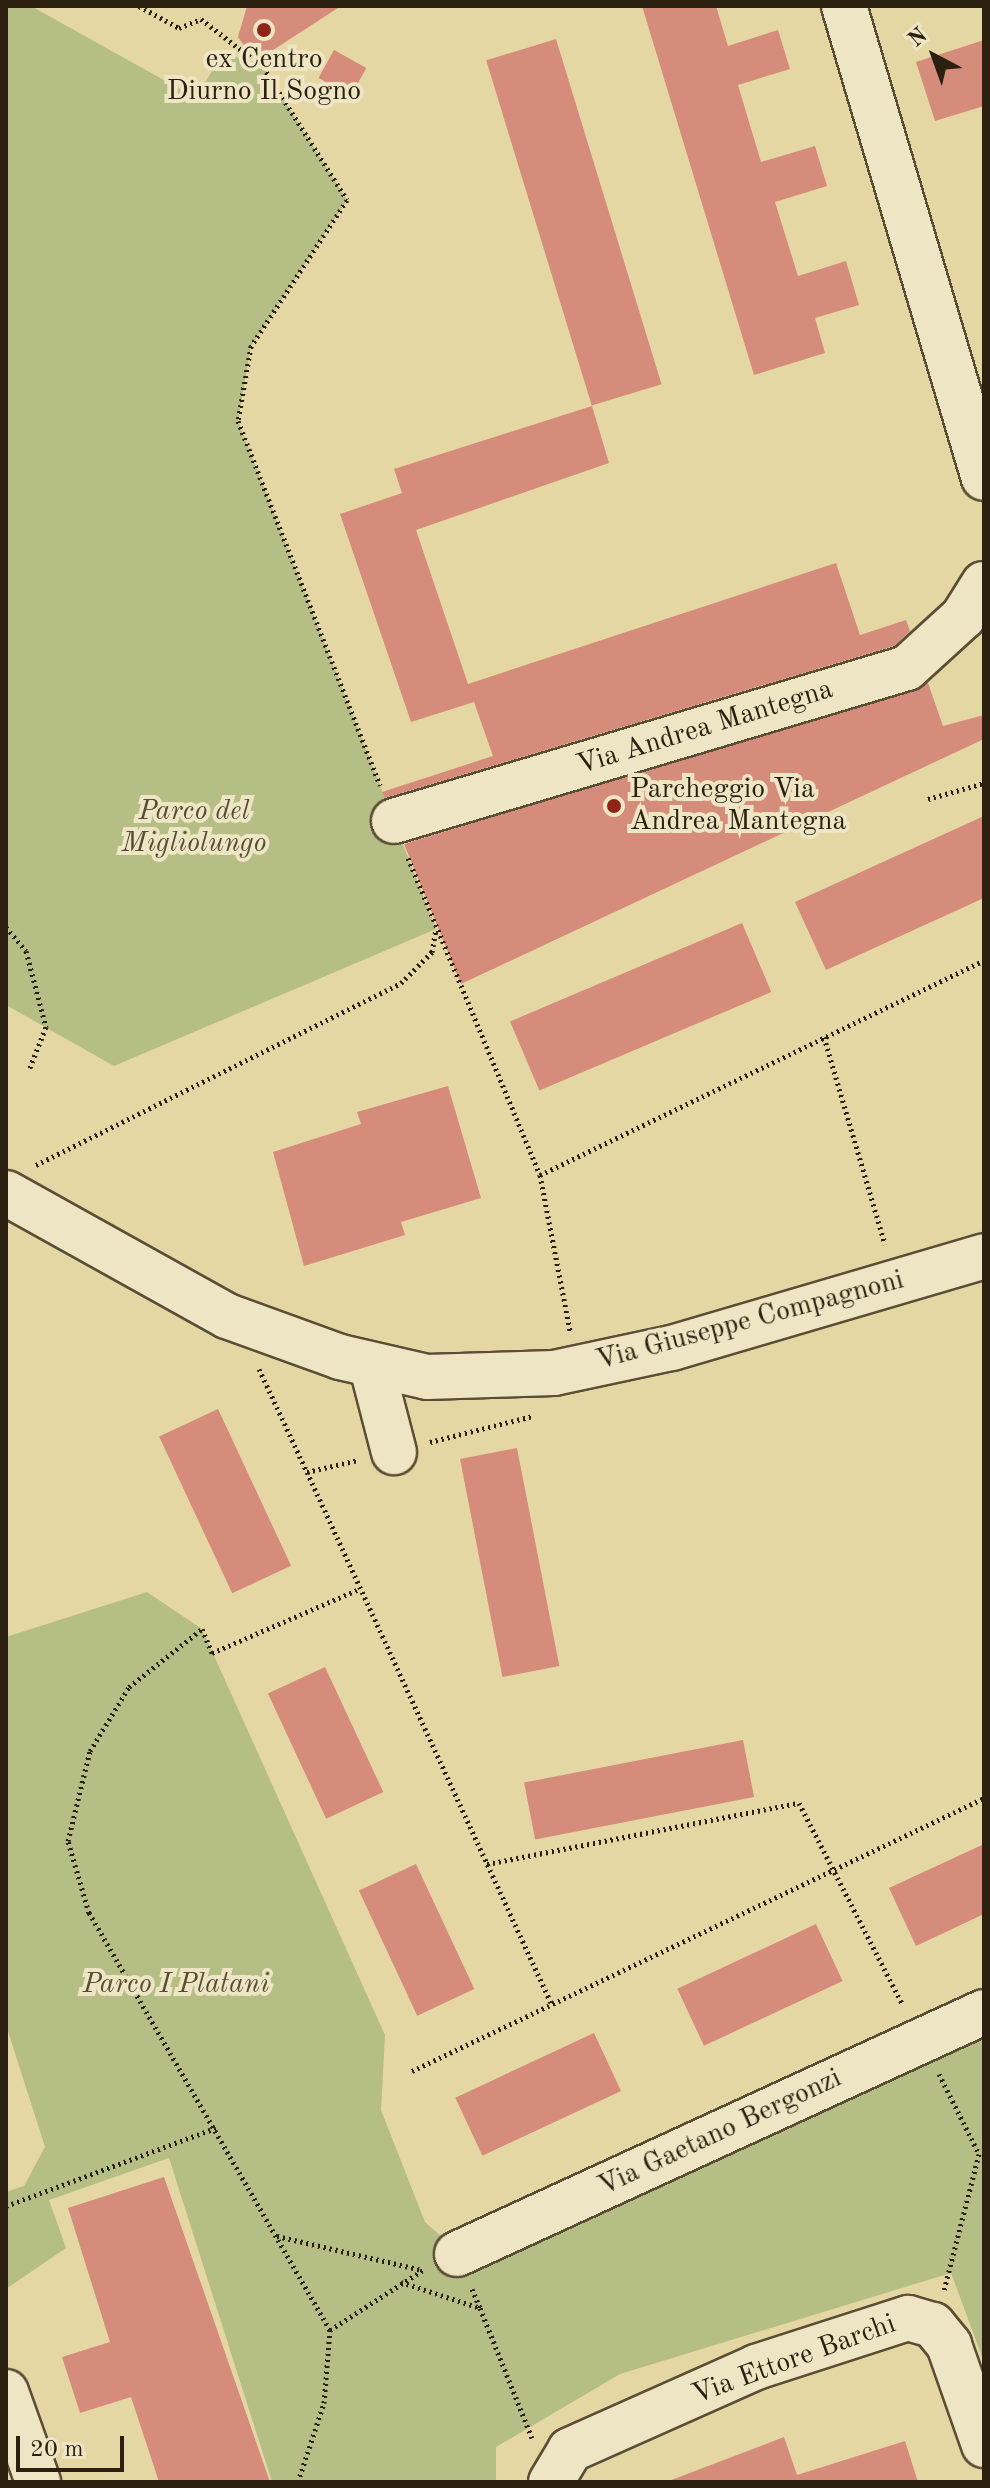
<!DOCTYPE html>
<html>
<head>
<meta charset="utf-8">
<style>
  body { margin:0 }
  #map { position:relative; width:990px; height:2488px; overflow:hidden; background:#e5d7a4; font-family:"Old Standard TT",serif }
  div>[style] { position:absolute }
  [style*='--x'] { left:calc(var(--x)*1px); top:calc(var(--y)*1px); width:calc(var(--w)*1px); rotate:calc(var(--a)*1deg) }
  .green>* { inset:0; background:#b5be85 }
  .building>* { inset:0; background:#d58c7a; transform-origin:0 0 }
  .path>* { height:5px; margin-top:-2.5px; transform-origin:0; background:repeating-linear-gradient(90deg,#2b2010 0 2px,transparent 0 6px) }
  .roads { filter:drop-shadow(2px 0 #5a4e35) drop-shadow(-2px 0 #5a4e35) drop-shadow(0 2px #5a4e35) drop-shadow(0 -2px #5a4e35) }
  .minor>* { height:44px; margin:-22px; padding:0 22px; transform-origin:22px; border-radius:22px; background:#eee5c4 }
  .dots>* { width:22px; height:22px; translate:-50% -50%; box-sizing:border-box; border:4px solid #eee5c4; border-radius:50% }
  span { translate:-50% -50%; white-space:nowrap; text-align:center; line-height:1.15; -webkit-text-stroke:8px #eee5c4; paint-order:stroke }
  .poi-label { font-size:28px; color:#2b2010 }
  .left { translate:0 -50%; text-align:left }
  .street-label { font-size:28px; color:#2b2010 }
  .park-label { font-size:28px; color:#544f33; font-style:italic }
  .frame { position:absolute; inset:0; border:8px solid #2b2010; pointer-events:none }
  .north { position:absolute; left:894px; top:16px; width:80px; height:80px; -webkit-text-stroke:6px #eee5c4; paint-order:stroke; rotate:319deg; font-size:22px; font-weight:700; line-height:32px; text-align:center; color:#2b2010 }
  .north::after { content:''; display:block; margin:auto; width:28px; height:36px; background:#2b2010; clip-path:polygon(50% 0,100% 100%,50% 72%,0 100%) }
  .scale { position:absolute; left:16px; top:2436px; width:108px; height:36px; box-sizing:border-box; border:4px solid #2b2010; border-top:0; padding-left:10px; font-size:24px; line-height:28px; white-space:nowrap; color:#2b2010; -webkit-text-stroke:6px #eee5c4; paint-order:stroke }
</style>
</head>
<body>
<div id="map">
  <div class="green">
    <div style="clip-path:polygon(6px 6px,31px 6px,196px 98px,223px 52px,263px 67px,347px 200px,251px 346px,238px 421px,436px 929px,114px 1066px,6px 1005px)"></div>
    <div style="clip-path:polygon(147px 1592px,202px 1629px,385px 2035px,381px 2110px,425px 2222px,471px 2263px,984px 2032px,984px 2362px,951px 2273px,620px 2374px,496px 2447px,496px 2482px,272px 2482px,169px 2158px,49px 2200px,66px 2248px,6px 2289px,6px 2192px,24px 2186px,45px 2147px,6px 2025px,6px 1637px)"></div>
  </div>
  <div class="building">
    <div style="clip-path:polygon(247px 6px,341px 6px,267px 54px,247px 50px,238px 37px)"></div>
    <div style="clip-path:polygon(642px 6px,716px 6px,728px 46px,778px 30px,790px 69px,738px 85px,761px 162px,815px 146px,827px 186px,775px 202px,798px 276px,846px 261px,859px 305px,815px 318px,825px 353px,754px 375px)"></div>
    <div style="left:556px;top:39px;width:361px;height:73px;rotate:73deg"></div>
    <div style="clip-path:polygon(984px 40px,984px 106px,935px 121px,916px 62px)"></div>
    <div style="left:334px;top:50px;width:37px;height:32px;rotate:29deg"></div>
    <div style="clip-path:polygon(592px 406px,609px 463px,416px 530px,468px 684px,836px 563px,860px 635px,906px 620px,910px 631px,894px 646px,385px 798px,382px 792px,493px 756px,474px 702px,411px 722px,340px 514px,402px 493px,394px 469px)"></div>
    <div style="clip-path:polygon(928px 683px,943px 726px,984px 715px,984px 739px,461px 984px,404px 844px)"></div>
    <div style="clip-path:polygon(984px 816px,984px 898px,826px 970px,795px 902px)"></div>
    <div style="left:742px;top:923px;width:75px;height:252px;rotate:67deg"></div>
    <div style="clip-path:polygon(448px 1086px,481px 1198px,401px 1222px,405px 1235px,304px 1266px,273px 1152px,361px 1124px,357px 1112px)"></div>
    <div style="left:218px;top:1409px;width:173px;height:65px;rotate:65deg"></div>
    <div style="left:517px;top:1448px;width:222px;height:58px;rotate:79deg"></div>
    <div style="left:325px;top:1667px;width:138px;height:63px;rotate:65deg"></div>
    <div style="left:743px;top:1740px;width:58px;height:223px;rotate:79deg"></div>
    <div style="clip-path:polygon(984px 1844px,984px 1914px,916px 1946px,889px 1888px)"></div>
    <div style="left:416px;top:1864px;width:138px;height:63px;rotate:65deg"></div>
    <div style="left:816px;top:1924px;width:63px;height:153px;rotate:65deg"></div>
    <div style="left:594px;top:2033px;width:64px;height:153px;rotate:65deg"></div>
    <div style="clip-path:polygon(164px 2177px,270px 2482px,159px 2482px,131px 2397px,80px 2413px,62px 2357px,110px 2342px,68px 2208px)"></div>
    <div style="clip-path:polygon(784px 2437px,797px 2475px,905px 2441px,918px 2482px,666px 2482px)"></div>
  </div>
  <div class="path">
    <div style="--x:139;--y:6;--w:46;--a:28.8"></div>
    <div style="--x:179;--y:28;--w:24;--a:-22"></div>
    <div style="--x:201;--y:19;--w:78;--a:37.7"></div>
    <div style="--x:263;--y:67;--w:157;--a:57.7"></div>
    <div style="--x:347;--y:200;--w:175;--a:123.3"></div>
    <div style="--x:251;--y:346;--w:76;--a:99.8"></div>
    <div style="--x:238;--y:421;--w:391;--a:68.7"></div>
    <div style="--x:928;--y:799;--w:58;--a:-15.9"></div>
    <div style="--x:408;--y:858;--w:343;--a:67.4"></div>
    <div style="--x:540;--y:1175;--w:159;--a:79.1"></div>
    <div style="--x:6;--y:927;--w:31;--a:50"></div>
    <div style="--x:26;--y:951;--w:79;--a:75.3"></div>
    <div style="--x:46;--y:1027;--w:46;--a:111.6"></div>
    <div style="--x:824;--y:1037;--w:216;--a:73.6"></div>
    <div style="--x:36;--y:1165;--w:408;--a:-26.5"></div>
    <div style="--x:401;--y:983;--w:44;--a:-45"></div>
    <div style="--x:432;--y:952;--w:22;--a:-80"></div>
    <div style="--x:540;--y:1175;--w:493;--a:-25.8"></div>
    <div style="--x:259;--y:1369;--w:114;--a:65"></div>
    <div style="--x:307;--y:1472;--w:52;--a:-13.2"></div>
    <div style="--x:430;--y:1442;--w:106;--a:-14.2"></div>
    <div style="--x:307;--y:1472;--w:587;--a:65.31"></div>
    <div style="--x:487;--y:1864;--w:318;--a:-11.1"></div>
    <div style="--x:799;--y:1803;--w:227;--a:62.8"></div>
    <div style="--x:412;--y:2071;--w:634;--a:-25.51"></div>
    <div style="--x:939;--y:2074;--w:89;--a:63.4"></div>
    <div style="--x:979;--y:2154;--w:140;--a:104.4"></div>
    <div style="--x:6;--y:2206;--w:224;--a:-20.4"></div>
    <div style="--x:277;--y:2236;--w:149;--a:13.2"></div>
    <div style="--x:401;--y:2282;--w:83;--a:18.2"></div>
    <div style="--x:480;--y:2308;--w:140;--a:68.2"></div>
    <div style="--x:472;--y:2289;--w:21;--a:67"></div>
    <div style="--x:330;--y:2330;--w:111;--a:-32.8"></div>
    <div style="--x:298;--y:2482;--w:83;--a:-71.8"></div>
    <div style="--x:324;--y:2403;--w:73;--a:-85.3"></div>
    <div style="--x:330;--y:2330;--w:482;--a:-120"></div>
    <div style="--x:89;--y:1913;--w:75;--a:-106.3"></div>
    <div style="--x:68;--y:1841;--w:93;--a:-76.3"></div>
    <div style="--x:90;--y:1751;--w:75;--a:-58.6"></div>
    <div style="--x:129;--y:1687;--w:93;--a:-38.5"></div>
    <div style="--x:202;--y:1629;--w:26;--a:67"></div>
    <div style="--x:212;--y:1653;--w:160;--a:-23.5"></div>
  </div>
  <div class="roads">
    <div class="minor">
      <div style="--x:844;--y:6;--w:492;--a:73.5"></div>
      <div style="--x:394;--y:821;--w:535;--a:-16.61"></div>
      <div style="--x:907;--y:668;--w:76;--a:-42.3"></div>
      <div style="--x:963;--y:617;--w:39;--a:-58"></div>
      <div style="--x:6;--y:1193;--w:253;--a:29.1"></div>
      <div style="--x:227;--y:1316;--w:120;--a:19.9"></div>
      <div style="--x:340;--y:1357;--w:89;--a:12.9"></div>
      <div style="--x:427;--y:1377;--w:127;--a:-1.8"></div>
      <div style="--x:554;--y:1373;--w:121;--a:-12"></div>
      <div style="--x:672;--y:1348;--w:325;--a:-16.4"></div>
      <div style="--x:372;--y:1367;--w:88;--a:75.5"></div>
      <div style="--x:457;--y:2254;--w:580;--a:-24.66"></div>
      <div style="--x:6;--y:2392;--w:96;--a:70.4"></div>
      <div style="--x:551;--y:2482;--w:37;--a:-59"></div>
      <div style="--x:570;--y:2450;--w:204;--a:-24"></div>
      <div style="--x:756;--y:2367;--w:160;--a:-17.9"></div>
      <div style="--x:908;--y:2318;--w:26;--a:16"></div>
      <div style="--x:933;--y:2325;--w:26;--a:51"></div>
      <div style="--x:949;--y:2345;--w:106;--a:70.7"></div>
    </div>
  </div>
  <div class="dots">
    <div style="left:264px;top:30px;background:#8f2418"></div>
    <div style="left:614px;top:806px;background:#8f2418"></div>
  </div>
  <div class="poi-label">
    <span style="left:264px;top:76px">ex Centro<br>Diurno Il Sogno</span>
    <span class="left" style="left:630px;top:806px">Parcheggio Via<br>Andrea Mantegna</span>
  </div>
  <div class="street-label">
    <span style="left:705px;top:728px;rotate:-17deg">Via Andrea Mantegna</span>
    <span style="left:750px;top:1321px;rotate:-15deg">Via Giuseppe Compagnoni</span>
    <span style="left:720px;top:2133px;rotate:-25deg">Via Gaetano Bergonzi</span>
    <span style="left:794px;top:2360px;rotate:-20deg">Via Ettore Barchi</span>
  </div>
  <div class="park-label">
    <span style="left:194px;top:828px">Parco del<br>Migliolungo</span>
    <span style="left:176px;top:1985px">Parco I Platani</span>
  </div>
  <div class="frame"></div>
  <div class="north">N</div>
  <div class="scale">20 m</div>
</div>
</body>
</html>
